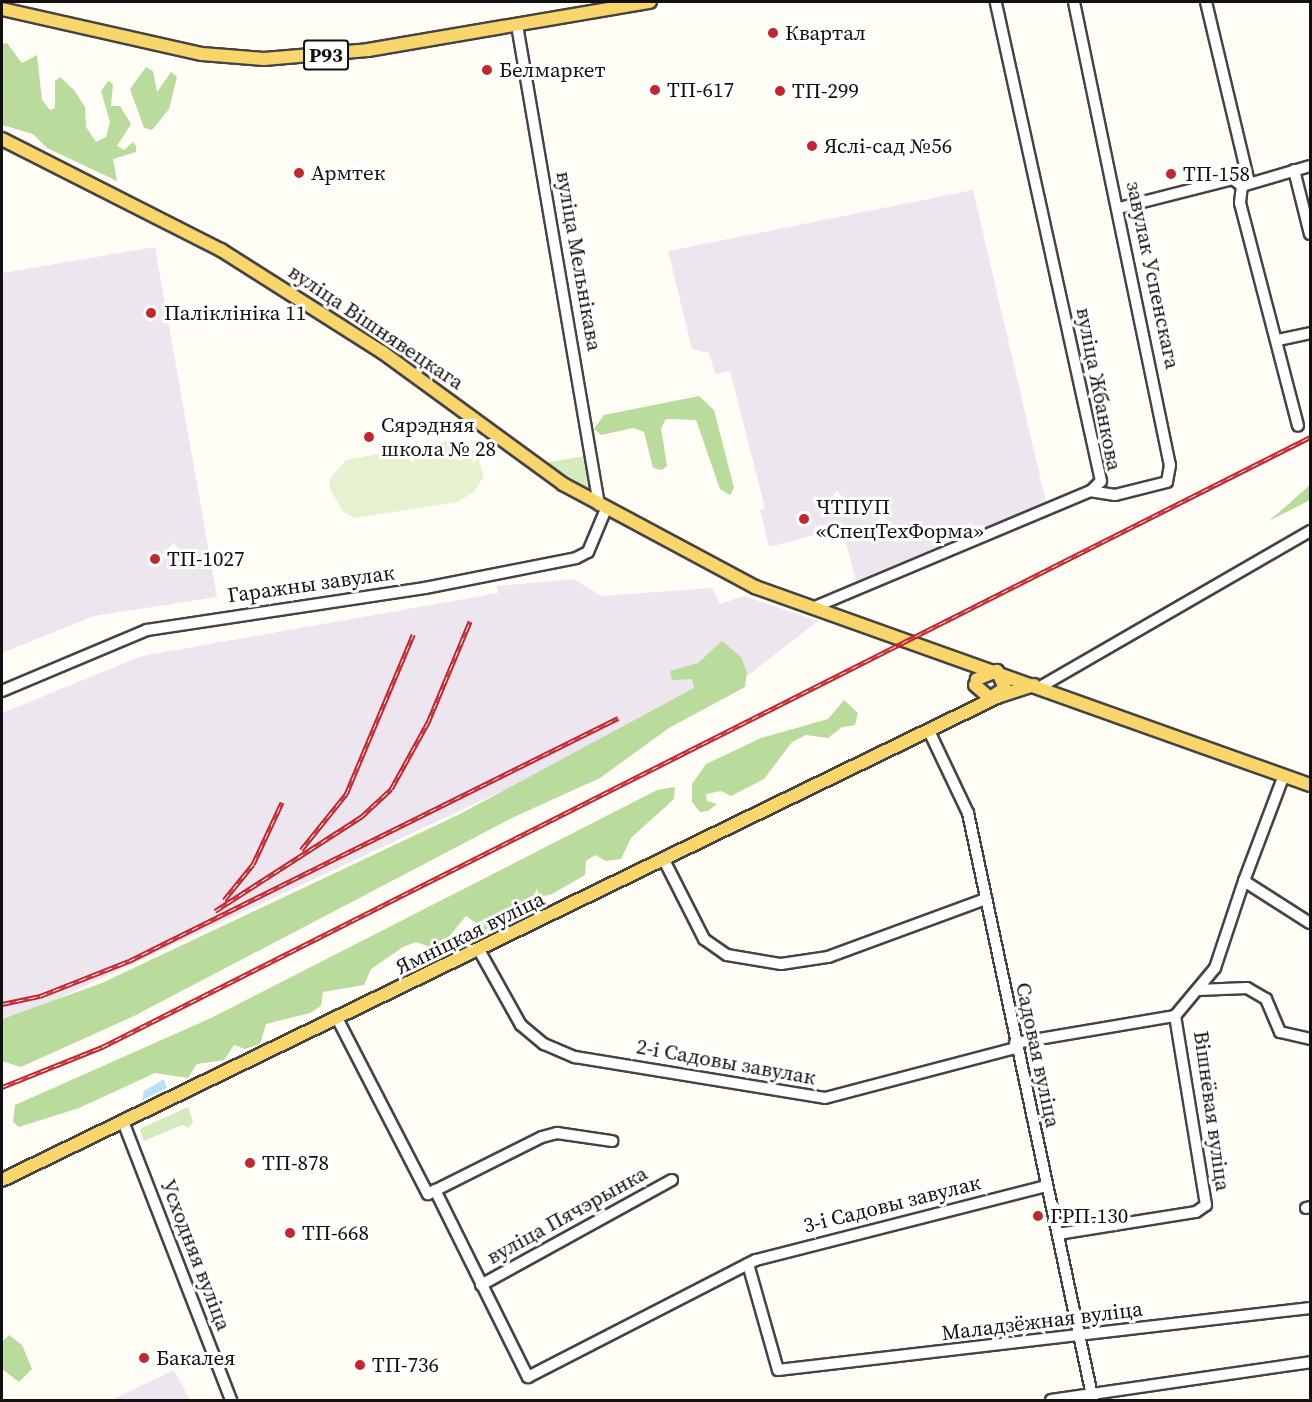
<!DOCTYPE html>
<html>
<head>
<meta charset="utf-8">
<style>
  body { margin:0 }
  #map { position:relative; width:1312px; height:1402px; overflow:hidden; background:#fffdf5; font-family:"Source Serif 4",serif }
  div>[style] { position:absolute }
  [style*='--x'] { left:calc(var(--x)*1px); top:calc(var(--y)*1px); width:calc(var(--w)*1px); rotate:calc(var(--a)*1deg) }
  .industrial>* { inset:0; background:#eee6ef }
  .green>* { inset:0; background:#d5ebbd }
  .forest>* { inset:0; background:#b9dc9c }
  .pitch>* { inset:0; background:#e6f2cf }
  .water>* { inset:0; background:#b9e0f7 }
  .roads { filter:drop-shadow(2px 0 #444) drop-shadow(-2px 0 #444) drop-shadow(0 2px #444) drop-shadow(0 -2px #444) }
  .minor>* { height:10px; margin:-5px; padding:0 5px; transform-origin:5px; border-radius:5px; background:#fff }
  .major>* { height:12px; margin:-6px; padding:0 6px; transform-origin:6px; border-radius:6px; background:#f9d66b }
  .rail>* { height:4.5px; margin-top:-2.25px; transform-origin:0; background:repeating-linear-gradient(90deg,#fff 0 7px,#c4262e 0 14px); box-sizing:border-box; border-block:2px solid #c4262e }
  .dots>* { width:16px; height:16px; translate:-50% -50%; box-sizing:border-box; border:3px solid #fff; border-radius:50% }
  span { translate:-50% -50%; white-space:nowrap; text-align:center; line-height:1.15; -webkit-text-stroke:6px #fff; paint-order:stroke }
  .shield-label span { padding:2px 4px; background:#fff; border:2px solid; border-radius:4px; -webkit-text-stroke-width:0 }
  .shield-label { font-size:20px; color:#111; font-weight:700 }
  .poi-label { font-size:21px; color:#111 }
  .left { translate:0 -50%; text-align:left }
  .street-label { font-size:21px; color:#111 }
  .frame { position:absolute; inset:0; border:3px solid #111; pointer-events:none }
</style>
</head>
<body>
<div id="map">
  <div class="industrial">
    <div style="clip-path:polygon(973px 190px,1046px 502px,856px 581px,842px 528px,769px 547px,760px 510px,765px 508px,730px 371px,715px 374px,709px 353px,692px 349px,668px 251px)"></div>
    <div style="clip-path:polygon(155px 247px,217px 597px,94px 616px,2px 653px,2px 273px)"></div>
    <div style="clip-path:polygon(574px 579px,601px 596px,712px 588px,720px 604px,744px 596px,818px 621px,746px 677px,42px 1006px,2px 1018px,2px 713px,142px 656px,498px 593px,497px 586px)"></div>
    <div style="clip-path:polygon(174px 1370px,190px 1400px,111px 1400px)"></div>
  </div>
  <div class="green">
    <div style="clip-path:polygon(586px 456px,591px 492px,548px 463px,549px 462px)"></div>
    <div style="clip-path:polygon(188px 1107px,193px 1121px,189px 1128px,182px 1125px,144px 1141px,140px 1129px)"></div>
  </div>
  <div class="forest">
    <div style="clip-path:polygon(7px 43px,22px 63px,37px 55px,42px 100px,50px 110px,55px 108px,55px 81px,60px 77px,74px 90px,85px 107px,86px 127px,96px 142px,106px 137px,110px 122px,101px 91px,108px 81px,113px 84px,111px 106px,120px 106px,131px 124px,117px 146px,124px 150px,133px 142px,136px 146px,136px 152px,113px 159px,117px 181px,47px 148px,33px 134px,2px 125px,2px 44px)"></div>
    <div style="clip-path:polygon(146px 67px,153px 71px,157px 92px,171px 72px,177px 77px,169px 109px,152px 130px,144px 128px,130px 89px)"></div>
    <div style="clip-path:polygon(699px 396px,714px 410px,734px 488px,730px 495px,720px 489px,696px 420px,666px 419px,661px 428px,667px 466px,662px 470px,653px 468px,644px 432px,633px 428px,601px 435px,594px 429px,604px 415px)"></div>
    <div style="clip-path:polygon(1310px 485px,1310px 500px,1269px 521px)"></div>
    <div style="clip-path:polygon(722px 641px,741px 657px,747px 672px,745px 687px,669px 728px,600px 778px,514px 817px,134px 1016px,21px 1067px,2px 1061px,2px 1019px,102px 983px,460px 814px,694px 688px,692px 679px,672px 680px,670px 671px,698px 663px)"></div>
    <div style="clip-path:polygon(844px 700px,858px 713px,855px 725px,842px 727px,828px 738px,806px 735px,792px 742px,764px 779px,731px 796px,721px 791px,706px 794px,707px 801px,717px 804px,708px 811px,700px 812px,692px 802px,692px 784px,706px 764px,761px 738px,828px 719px)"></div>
    <div style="clip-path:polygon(675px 787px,674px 799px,631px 838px,621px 859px,606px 861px,595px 855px,586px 861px,585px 875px,552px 894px,528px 900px,523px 911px,488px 932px,466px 916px,438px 950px,416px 942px,403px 947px,371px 969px,364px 985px,323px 992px,321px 1006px,310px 1013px,266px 1024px,260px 1044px,245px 1049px,234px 1045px,224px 1060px,197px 1064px,188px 1078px,155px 1073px,79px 1108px,19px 1127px,13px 1122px,15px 1105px,211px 1018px,657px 790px)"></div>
    <div style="clip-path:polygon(9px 1335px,22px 1345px,32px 1369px,19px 1382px,2px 1369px,2px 1342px)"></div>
  </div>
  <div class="pitch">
    <div style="clip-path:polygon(455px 439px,476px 452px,484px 476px,475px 491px,458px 502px,355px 518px,343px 512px,329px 487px,331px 477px,346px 460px)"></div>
  </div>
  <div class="water">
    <div style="clip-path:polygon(164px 1079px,167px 1088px,142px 1100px,144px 1091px)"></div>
  </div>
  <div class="roads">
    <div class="minor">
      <div style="--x:1074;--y:2;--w:473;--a:78.3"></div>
      <div style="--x:1170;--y:465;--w:17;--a:100"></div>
      <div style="--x:1167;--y:482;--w:54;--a:166"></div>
      <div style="--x:1115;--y:495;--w:24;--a:-171"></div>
      <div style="--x:1206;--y:2;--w:186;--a:76.6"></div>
      <div style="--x:517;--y:25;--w:487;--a:80.3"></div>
      <div style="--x:1294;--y:170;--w:66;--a:76"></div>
      <div style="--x:1242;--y:186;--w:17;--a:97"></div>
      <div style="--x:1240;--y:203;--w:230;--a:75.4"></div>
      <div style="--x:1119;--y:208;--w:118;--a:-14.3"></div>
      <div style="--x:1233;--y:179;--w:11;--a:38"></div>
      <div style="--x:1242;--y:186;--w:71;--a:-16.4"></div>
      <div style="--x:1278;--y:340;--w:33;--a:-12"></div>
      <div style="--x:817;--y:606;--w:297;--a:-22.8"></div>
      <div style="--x:1091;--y:491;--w:14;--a:-45"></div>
      <div style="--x:1101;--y:481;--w:490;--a:-102.4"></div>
      <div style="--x:1040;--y:687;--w:312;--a:-30"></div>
      <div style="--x:2;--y:691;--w:157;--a:-22.8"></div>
      <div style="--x:147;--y:630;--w:281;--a:-8.6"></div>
      <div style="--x:425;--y:588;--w:154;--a:-11.2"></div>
      <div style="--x:576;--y:558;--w:13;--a:-27"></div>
      <div style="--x:588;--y:552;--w:47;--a:-67.3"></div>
      <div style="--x:929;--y:731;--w:91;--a:64.6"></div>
      <div style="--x:968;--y:813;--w:600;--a:77.98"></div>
      <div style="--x:1284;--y:775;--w:113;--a:110.7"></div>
      <div style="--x:1244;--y:881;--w:78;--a:32.5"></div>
      <div style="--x:664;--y:860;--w:89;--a:63.1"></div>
      <div style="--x:704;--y:939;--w:28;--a:35"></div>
      <div style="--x:727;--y:955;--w:55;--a:9.5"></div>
      <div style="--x:781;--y:964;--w:48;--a:-8.5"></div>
      <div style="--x:828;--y:957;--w:168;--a:-20.2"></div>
      <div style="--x:479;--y:950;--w:86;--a:60.8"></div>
      <div style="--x:521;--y:1025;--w:30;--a:40"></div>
      <div style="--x:544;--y:1044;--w:34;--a:23"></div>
      <div style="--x:575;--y:1057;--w:253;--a:9.3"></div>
      <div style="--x:825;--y:1098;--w:196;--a:-14.7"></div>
      <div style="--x:1198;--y:990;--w:49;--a:-2.3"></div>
      <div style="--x:1247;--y:988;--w:22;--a:30"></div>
      <div style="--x:1266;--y:999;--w:36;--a:67"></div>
      <div style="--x:1280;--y:1032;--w:31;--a:13"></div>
      <div style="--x:1175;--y:1016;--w:62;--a:-50.2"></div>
      <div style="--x:1215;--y:968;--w:92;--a:-71.6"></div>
      <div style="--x:338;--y:1020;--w:196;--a:62.7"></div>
      <div style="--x:428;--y:1194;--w:127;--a:-26.6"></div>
      <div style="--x:542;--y:1137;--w:16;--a:-15"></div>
      <div style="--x:557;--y:1133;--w:56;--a:8.3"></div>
      <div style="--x:1015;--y:1043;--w:162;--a:-9.6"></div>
      <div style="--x:124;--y:1124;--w:296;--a:68.8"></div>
      <div style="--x:435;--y:1190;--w:209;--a:63.6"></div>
      <div style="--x:528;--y:1377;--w:256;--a:-27.2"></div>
      <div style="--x:756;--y:1260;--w:300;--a:-14.3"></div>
      <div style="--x:1306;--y:1208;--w:4;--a:-14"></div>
      <div style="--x:1058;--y:1234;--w:140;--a:-9.1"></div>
      <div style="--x:1196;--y:1212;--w:12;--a:-35"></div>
      <div style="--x:1206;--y:1205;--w:192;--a:-99.3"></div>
      <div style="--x:748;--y:1264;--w:110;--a:74.2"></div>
      <div style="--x:778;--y:1370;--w:536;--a:-6.65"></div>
      <div style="--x:481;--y:1285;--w:218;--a:-28.8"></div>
      <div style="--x:1051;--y:1400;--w:262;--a:-8.3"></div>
    </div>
    <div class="major">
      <div style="--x:2;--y:9;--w:205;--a:12.7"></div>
      <div style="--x:202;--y:54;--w:62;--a:4.6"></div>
      <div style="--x:264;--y:59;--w:104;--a:-4.9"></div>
      <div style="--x:368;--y:50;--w:286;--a:-9.7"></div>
      <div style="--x:2;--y:139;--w:246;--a:26.9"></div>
      <div style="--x:221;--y:250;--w:191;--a:32.4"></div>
      <div style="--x:382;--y:352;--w:224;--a:36.1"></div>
      <div style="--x:563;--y:484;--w:218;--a:28.2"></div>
      <div style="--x:755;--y:587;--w:589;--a:19.63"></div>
      <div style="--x:975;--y:685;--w:20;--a:41"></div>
      <div style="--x:990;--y:698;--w:18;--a:-34"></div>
      <div style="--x:1005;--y:688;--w:19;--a:-115"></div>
      <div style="--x:997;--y:671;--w:22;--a:158"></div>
      <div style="--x:2;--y:1180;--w:1106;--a:-25.89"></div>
      <div style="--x:997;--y:697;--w:39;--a:-18"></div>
    </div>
  </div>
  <div class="rail">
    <div style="--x:301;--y:850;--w:72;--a:-51.2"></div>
    <div style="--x:346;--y:794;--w:173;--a:-67.2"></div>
    <div style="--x:224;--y:900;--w:46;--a:-51.1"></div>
    <div style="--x:253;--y:864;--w:68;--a:-64.9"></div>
    <div style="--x:215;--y:911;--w:174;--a:-32.8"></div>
    <div style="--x:361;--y:817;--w:41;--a:-43"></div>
    <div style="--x:391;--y:789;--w:77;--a:-61.1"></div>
    <div style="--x:428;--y:722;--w:109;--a:-67.4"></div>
    <div style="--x:2;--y:1004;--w:39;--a:-12"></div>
    <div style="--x:40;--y:996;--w:96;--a:-21.5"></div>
    <div style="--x:129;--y:961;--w:546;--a:-26.42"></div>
    <div style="--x:2;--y:1087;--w:108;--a:-21.8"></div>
    <div style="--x:102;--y:1047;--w:1353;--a:-26.79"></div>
  </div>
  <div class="dots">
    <div style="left:773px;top:33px;background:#c4262e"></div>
    <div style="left:487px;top:70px;background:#c4262e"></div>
    <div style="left:655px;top:90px;background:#c4262e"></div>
    <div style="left:780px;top:91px;background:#c4262e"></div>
    <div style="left:812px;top:146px;background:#c4262e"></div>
    <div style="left:299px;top:173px;background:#c4262e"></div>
    <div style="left:1171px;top:174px;background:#c4262e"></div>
    <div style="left:151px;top:313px;background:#c4262e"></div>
    <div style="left:369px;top:437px;background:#c4262e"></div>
    <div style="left:804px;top:519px;background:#c4262e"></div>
    <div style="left:155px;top:559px;background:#c4262e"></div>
    <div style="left:250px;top:1163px;background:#c4262e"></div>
    <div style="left:1038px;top:1216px;background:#c4262e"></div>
    <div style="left:290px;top:1233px;background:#c4262e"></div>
    <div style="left:144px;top:1358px;background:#c4262e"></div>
    <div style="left:360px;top:1365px;background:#c4262e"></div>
  </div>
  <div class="shield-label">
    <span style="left:326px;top:55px">Р93</span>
  </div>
  <div class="poi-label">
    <span class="left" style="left:785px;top:33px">Квартал</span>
    <span class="left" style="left:499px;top:70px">Белмаркет</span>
    <span class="left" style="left:667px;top:90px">ТП-617</span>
    <span class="left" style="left:792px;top:91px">ТП-299</span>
    <span class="left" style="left:824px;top:146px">Яслі-сад №56</span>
    <span class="left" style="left:311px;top:173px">Армтек</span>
    <span class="left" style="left:1183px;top:174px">ТП-158</span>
    <span class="left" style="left:164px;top:313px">Паліклініка 11</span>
    <span class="left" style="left:381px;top:437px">Сярэдняя<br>школа № 28</span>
    <span class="left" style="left:816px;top:519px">ЧТПУП<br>«СпецТехФорма»</span>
    <span class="left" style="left:167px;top:559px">ТП-1027</span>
    <span class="left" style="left:262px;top:1163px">ТП-878</span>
    <span class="left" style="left:1050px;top:1216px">ГРП-130</span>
    <span class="left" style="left:302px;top:1233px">ТП-668</span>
    <span class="left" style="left:156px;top:1358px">Бакалея</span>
    <span class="left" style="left:372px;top:1365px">ТП-736</span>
  </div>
  <div class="street-label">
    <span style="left:579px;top:261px;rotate:80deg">вуліца Мельнікава</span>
    <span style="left:1153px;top:275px;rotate:78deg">завулак Успенскага</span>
    <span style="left:376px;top:327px;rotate:34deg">вуліца Вішнявецкага</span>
    <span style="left:1099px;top:389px;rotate:79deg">вуліца Жбанкова</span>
    <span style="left:311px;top:584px;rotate:-8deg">Гаражны завулак</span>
    <span style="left:470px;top:933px;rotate:-26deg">Ямніцкая вуліца</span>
    <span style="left:1038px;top:1055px;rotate:78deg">Садовая вуліца</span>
    <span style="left:726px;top:1062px;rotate:10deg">2-і Садовы завулак</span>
    <span style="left:1212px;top:1111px;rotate:82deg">Вішнёвая вуліца</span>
    <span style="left:892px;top:1204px;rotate:-14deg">3-і Садовы завулак</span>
    <span style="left:567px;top:1215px;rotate:-29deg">вуліца Пячэрынка</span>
    <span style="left:196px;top:1255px;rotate:69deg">Усходняя вуліца</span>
    <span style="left:1042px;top:1321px;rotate:-7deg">Маладзёжная вуліца</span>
  </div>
  <div class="frame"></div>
</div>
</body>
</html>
